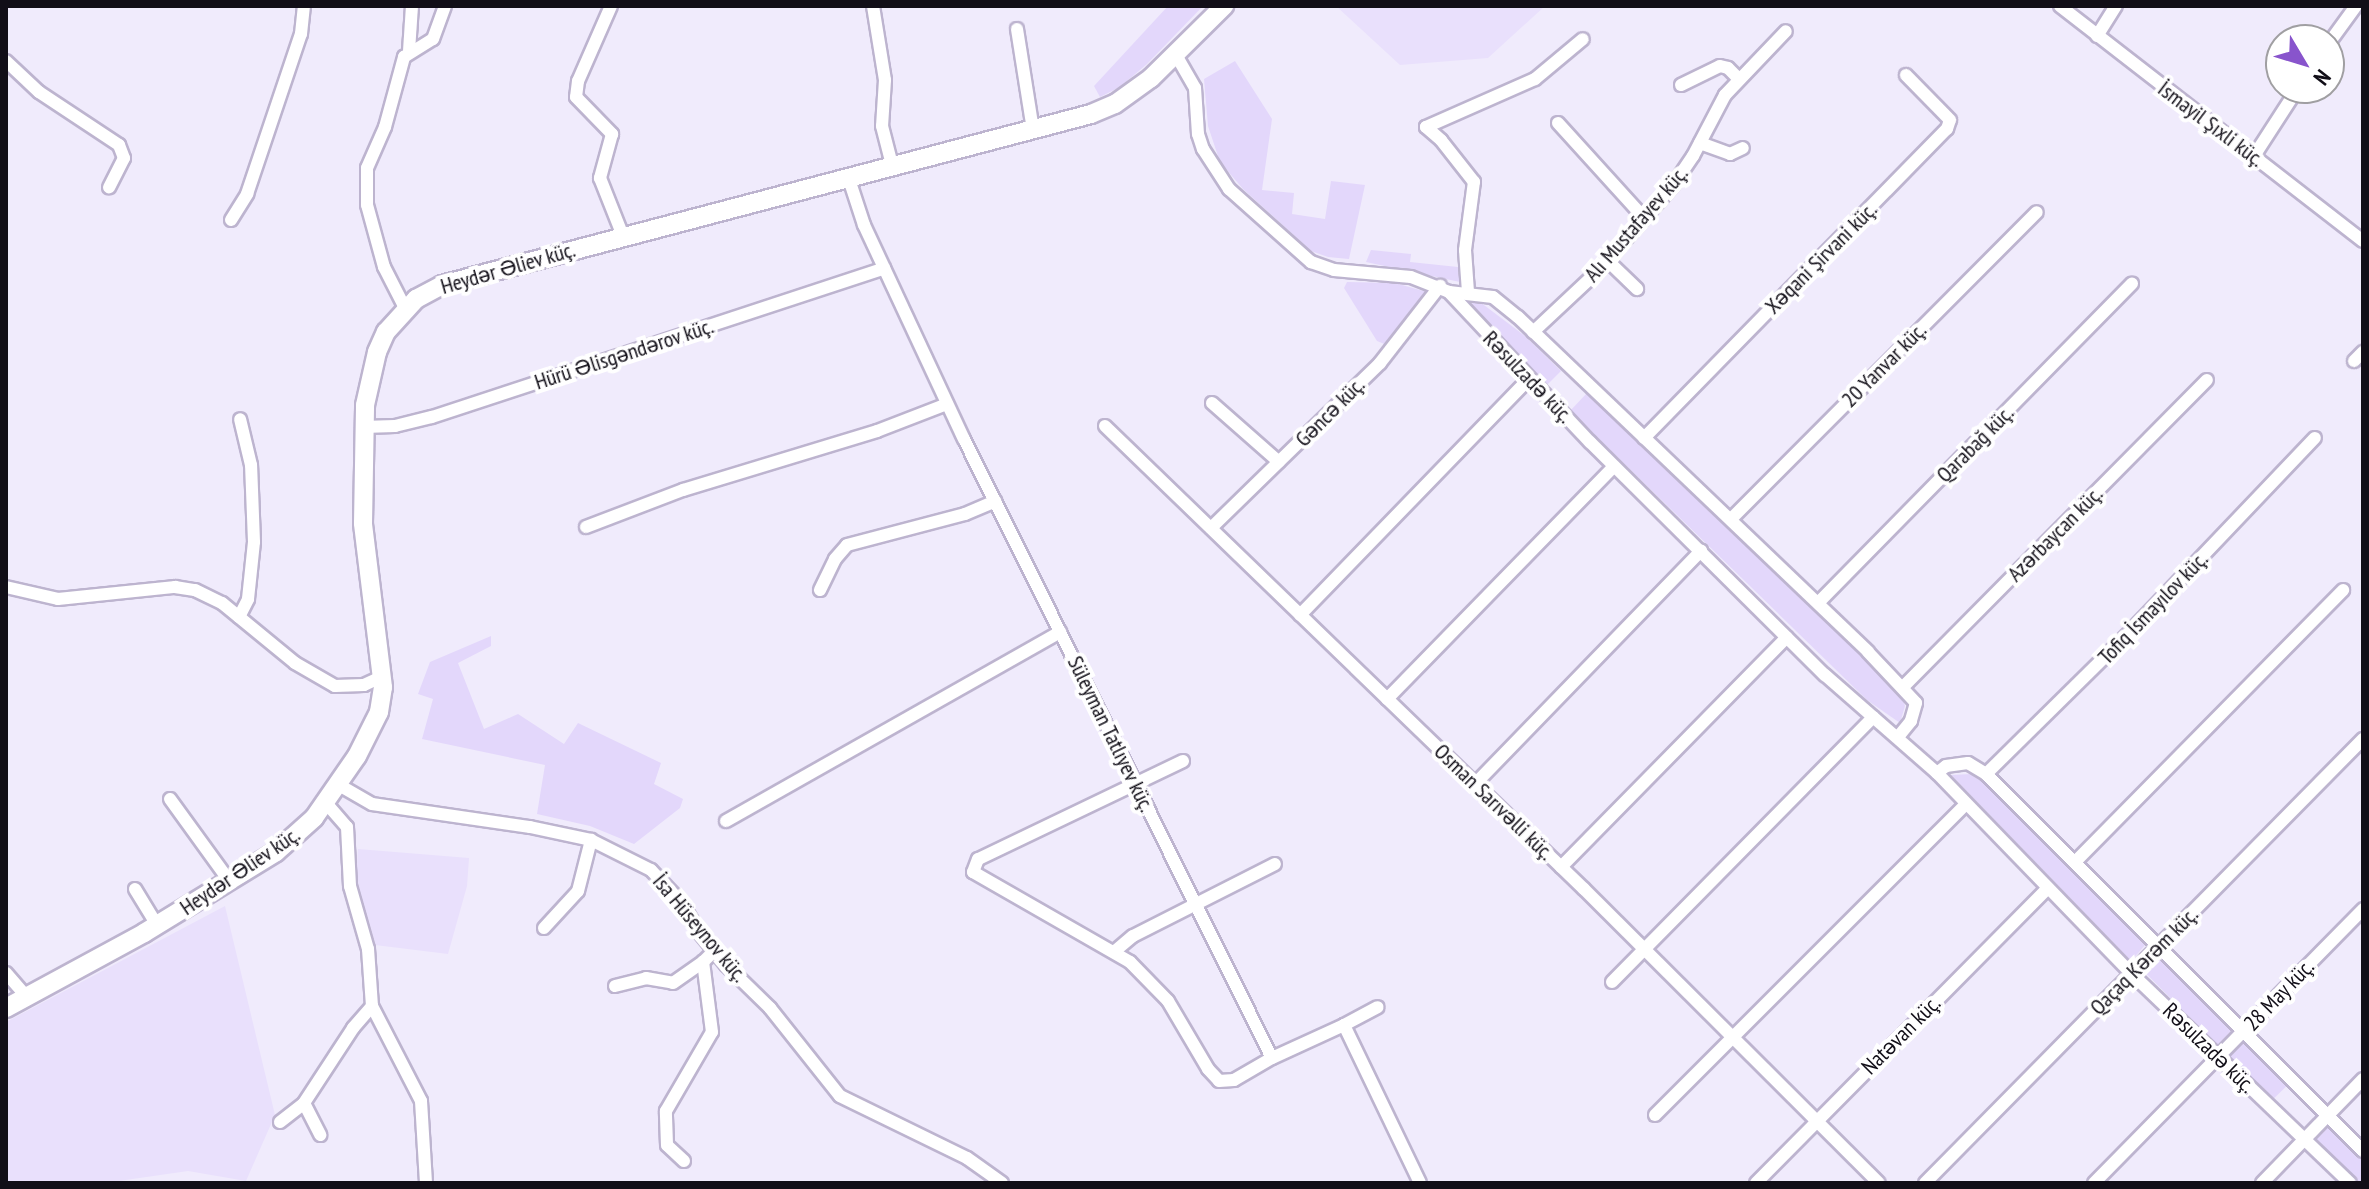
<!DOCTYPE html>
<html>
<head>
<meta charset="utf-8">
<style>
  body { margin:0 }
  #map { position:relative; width:2369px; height:1189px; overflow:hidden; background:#f0ebfc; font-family:"PT Sans Narrow",sans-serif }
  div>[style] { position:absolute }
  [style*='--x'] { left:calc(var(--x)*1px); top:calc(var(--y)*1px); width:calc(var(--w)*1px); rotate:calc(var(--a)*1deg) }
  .built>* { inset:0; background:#e9e0fc }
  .green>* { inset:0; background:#e3d7fb; transform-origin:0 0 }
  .roads { filter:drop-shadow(2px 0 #bdb4cf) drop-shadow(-2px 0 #bdb4cf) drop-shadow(0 2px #bdb4cf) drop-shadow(0 -2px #bdb4cf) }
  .minor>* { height:12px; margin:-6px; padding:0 6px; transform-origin:6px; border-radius:6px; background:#fff }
  .secondary>* { height:18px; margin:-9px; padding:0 9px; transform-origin:9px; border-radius:9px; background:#fff }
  span { translate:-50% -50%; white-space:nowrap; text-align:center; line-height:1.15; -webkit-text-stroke:8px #fff; paint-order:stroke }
  .street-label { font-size:22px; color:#110e17 }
  .frame { position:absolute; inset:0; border:8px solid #110e17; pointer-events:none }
  .north { position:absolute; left:2265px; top:24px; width:80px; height:80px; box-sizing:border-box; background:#fff; border:2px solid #a09fa2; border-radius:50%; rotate:128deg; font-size:22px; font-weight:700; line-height:32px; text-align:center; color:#110e17 }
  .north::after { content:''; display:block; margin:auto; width:28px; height:36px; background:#8854cc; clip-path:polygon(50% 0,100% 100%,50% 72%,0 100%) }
</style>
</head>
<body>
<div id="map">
  <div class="built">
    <div style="clip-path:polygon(1336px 6px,1545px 6px,1488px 58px,1400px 65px)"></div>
    <div style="clip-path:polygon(358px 849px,469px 858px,467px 886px,448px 954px,375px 945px,356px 882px)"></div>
    <div style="clip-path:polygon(225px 906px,275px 1115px,246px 1181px,188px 1171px,105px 1183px,6px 1183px,6px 1022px)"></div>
  </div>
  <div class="green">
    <div style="clip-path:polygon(1168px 6px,1203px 6px,1147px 64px,1120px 87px,1100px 97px,1094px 86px)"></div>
    <div style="clip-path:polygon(1235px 61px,1272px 119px,1262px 190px,1294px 193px,1292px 214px,1325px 219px,1331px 181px,1365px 185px,1349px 259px,1328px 257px,1311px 251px,1243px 189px,1220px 162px,1208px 126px,1204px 79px)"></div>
    <div style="clip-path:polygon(1371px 250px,1411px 254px,1410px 262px,1458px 267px,1460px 282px,1366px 262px)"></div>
    <div style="clip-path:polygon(1347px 282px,1395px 283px,1427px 292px,1387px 345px,1377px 341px,1344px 288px)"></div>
    <div style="clip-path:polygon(1476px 299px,1525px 336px,1561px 371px,1545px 387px,1470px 306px)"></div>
    <div style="clip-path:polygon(1587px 393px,1902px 695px,1905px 706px,1900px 723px,1867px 700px,1570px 411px)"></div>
    <div style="clip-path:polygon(491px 636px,491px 646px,458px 663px,484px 729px,518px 714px,564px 744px,578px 723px,661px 763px,654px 784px,683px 799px,680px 808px,634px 844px,590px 826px,537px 814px,545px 765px,422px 739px,433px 699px,418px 694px,430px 662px)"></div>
    <div style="clip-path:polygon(1972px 774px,1982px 780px,2147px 943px,2131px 961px,1951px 775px)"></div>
    <div style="left:2160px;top:955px;width:107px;height:23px;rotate:45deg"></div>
    <div style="left:2244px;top:1041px;width:62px;height:22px;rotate:46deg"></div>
    <div style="clip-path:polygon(2328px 1126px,2363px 1159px,2363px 1183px,2358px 1183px,2314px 1140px)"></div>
  </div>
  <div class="roads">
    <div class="minor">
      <div style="--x:611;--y:6;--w:82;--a:113.7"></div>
      <div style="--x:578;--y:81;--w:16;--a:97"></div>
      <div style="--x:576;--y:97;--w:52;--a:45.8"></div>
      <div style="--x:612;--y:134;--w:46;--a:105.3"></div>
      <div style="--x:600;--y:178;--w:62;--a:68.4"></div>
      <div style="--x:873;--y:6;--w:75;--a:80.8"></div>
      <div style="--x:885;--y:80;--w:46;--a:93.7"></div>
      <div style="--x:882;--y:126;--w:40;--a:75.6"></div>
      <div style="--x:2060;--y:6;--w:383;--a:37.8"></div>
      <div style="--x:1017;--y:29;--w:102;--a:81"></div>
      <div style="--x:2097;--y:36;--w:36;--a:-58"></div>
      <div style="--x:2329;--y:43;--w:46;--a:-53.9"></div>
      <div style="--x:409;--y:51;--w:45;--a:-86.2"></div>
      <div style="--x:1176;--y:55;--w:38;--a:60"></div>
      <div style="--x:1195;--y:88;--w:46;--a:86.3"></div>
      <div style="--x:1198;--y:134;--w:16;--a:72"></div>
      <div style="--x:1203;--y:149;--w:48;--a:57"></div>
      <div style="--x:1229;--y:189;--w:110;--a:41.7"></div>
      <div style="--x:1311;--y:262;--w:24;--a:19"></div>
      <div style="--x:1334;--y:270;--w:77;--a:5.2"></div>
      <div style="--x:1411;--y:277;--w:41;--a:21.5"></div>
      <div style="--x:1449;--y:292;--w:206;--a:46.8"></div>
      <div style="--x:1590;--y:442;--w:331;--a:44.8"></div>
      <div style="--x:1825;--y:675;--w:149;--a:41.2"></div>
      <div style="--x:1937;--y:773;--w:280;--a:45.9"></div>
      <div style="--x:2132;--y:974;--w:302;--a:43.8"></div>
      <div style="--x:6;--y:61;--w:45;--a:43.2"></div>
      <div style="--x:39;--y:92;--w:96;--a:33.5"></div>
      <div style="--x:119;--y:145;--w:14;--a:69"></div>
      <div style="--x:124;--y:158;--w:33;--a:117"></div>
      <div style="--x:1681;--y:85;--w:43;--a:-26"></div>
      <div style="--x:1720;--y:66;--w:8;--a:14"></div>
      <div style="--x:1728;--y:68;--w:14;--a:45"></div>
      <div style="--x:1558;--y:123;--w:128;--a:47.8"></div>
      <div style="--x:1700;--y:143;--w:32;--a:20"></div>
      <div style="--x:1730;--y:154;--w:14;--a:-25"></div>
      <div style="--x:2254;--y:156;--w:81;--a:-57.1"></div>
      <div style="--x:848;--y:176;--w:52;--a:71.9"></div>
      <div style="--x:864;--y:225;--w:236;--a:65"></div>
      <div style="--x:964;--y:439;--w:691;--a:63.55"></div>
      <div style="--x:1272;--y:1058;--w:79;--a:-24.6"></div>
      <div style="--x:1344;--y:1025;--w:175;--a:64.3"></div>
      <div style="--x:231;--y:220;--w:31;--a:-58"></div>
      <div style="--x:247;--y:194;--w:169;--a:-71.4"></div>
      <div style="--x:301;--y:34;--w:28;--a:-84"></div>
      <div style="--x:1607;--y:260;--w:42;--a:44"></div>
      <div style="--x:1449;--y:292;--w:44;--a:6.5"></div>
      <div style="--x:1493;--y:297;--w:32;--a:39"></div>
      <div style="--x:1518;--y:317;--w:484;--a:43.7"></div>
      <div style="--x:1868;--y:652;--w:70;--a:46.7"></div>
      <div style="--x:1916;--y:703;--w:19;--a:106"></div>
      <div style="--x:1911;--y:721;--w:21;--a:129"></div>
      <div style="--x:1468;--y:292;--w:42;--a:-94.1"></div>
      <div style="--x:1465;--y:250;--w:69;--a:-82.5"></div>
      <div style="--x:1474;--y:182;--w:53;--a:-128.2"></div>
      <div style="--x:1441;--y:140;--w:20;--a:-139"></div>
      <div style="--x:1426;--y:127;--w:119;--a:-23.8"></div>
      <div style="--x:1535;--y:79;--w:62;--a:-39.8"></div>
      <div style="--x:405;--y:308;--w:46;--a:-117.1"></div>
      <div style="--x:384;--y:267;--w:64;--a:-105.3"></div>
      <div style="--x:367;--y:205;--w:37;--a:-90"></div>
      <div style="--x:367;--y:168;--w:45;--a:-66.3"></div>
      <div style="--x:385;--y:127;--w:73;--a:-74.8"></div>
      <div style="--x:404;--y:57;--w:34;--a:-32"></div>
      <div style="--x:433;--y:39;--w:35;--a:-70"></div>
      <div style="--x:1533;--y:332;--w:88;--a:-43.2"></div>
      <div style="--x:1597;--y:272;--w:117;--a:-48.8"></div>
      <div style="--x:1674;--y:184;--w:34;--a:-56"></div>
      <div style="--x:1693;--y:156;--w:69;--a:-62.3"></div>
      <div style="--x:1725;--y:95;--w:88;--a:-46.4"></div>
      <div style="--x:2354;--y:361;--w:13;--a:-45"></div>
      <div style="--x:1212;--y:403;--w:89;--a:41.4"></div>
      <div style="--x:1105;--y:426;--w:666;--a:44.03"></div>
      <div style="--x:1584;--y:889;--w:416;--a:44.9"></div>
      <div style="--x:363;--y:427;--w:32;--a:-2"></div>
      <div style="--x:395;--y:426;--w:38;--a:-14"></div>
      <div style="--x:432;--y:417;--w:476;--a:-18.2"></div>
      <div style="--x:1644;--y:438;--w:433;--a:-45.6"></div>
      <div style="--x:1947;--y:129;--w:9;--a:-72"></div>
      <div style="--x:1950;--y:120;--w:63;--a:-134.4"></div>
      <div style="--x:1731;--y:519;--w:433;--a:-45.1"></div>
      <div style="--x:586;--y:527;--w:104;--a:-20.9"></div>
      <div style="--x:683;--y:490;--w:203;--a:-16.9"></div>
      <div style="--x:877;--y:431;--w:75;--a:-21.1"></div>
      <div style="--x:1211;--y:528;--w:236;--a:-44.3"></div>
      <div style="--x:1380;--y:363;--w:98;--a:-52.1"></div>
      <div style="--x:6;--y:587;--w:53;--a:13"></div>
      <div style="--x:58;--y:599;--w:118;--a:-5.9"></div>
      <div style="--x:175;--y:587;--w:20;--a:9"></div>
      <div style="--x:195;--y:590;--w:30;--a:26"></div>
      <div style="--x:222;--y:603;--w:94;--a:39.4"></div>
      <div style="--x:295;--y:663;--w:46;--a:29.9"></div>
      <div style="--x:335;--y:686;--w:29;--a:-2"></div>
      <div style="--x:364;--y:685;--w:21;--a:-25"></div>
      <div style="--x:820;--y:590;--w:34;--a:-64"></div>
      <div style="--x:835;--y:559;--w:18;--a:-49"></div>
      <div style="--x:847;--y:545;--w:122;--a:-14.7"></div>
      <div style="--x:965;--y:514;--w:33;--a:-23"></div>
      <div style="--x:1818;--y:603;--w:448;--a:-45.5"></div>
      <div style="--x:1300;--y:615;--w:329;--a:-45.9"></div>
      <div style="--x:239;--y:617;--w:20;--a:-63"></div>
      <div style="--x:248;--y:599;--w:57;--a:-84"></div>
      <div style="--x:254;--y:542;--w:77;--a:-92.2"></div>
      <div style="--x:251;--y:465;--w:47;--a:-103.4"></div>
      <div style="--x:1903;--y:687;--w:432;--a:-45.3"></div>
      <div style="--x:1387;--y:699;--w:325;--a:-45.7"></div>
      <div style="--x:1183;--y:761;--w:227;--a:154.4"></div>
      <div style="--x:978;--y:859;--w:14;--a:111"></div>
      <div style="--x:973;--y:872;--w:181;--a:29.8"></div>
      <div style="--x:1130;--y:962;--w:54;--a:45.7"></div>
      <div style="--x:1168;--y:1001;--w:79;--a:59.5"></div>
      <div style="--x:1208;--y:1069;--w:16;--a:47"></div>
      <div style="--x:1219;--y:1081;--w:15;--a:-4"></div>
      <div style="--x:1234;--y:1080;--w:44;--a:-30.1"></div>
      <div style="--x:1937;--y:773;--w:11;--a:-38"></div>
      <div style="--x:1946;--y:766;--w:22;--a:-8"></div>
      <div style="--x:1968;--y:763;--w:21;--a:31"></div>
      <div style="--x:1986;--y:774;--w:533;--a:45"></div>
      <div style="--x:1986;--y:774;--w:202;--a:-44.6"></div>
      <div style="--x:2130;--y:632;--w:268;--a:-46.4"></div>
      <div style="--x:1475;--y:784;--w:325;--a:-45.9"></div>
      <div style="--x:339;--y:785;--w:38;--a:30"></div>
      <div style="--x:372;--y:804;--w:160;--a:8.3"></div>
      <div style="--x:530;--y:827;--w:62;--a:12"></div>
      <div style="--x:591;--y:840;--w:67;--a:26.6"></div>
      <div style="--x:651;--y:870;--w:44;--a:46.8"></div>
      <div style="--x:681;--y:902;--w:35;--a:59"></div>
      <div style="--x:699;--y:932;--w:43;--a:50.7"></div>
      <div style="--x:726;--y:965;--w:62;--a:44.3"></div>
      <div style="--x:770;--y:1008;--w:112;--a:51.5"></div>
      <div style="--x:840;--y:1096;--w:141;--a:26"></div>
      <div style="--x:967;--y:1158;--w:43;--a:35.5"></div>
      <div style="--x:170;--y:799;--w:102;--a:54.1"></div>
      <div style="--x:326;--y:803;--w:32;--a:49"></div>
      <div style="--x:347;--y:827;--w:59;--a:87.1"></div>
      <div style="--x:350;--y:886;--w:66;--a:74.1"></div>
      <div style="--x:368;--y:949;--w:57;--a:86"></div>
      <div style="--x:372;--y:1006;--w:107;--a:62.7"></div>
      <div style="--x:421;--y:1101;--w:82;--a:86.5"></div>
      <div style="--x:726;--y:821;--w:384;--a:-29.5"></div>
      <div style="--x:2075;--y:862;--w:382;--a:-45.4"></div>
      <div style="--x:1561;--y:867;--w:322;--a:-45.5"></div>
      <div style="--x:135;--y:889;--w:42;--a:58.6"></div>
      <div style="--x:544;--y:928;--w:50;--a:-47.4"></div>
      <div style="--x:578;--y:891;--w:53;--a:-75.7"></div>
      <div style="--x:1115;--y:951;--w:23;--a:-40"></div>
      <div style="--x:1133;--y:936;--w:159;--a:-26.9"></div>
      <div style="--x:6;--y:973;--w:32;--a:49"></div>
      <div style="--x:1612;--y:982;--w:372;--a:-45.4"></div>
      <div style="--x:615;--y:986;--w:32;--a:-14"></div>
      <div style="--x:646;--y:978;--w:27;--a:10"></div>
      <div style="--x:673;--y:983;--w:37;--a:-35"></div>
      <div style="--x:1344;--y:1025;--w:38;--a:-28"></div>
      <div style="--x:304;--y:1103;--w:36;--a:63"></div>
      <div style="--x:1655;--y:1115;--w:440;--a:-45"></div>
      <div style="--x:280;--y:1122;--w:31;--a:-38"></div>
      <div style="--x:304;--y:1103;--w:90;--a:-56.8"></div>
      <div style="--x:353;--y:1028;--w:29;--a:-49"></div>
      <div style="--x:684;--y:1161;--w:23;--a:-137"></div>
      <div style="--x:667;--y:1145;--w:34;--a:-92"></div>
      <div style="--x:666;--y:1111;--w:91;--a:-59.8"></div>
      <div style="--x:712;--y:1032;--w:71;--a:-97.3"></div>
      <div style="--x:703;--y:962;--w:16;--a:-45"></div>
      <div style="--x:1756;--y:1183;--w:415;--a:-45.3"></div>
      <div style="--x:1925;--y:1183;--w:624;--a:-45.39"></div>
      <div style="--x:2094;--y:1183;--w:384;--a:-45.5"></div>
      <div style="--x:2262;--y:1183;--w:145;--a:-45.8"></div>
    </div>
    <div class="secondary">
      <div style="--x:6;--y:1008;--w:157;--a:-28.5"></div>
      <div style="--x:144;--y:933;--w:155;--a:-31.5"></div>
      <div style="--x:276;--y:852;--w:51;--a:-41.8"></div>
      <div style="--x:314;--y:818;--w:75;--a:-55.3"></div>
      <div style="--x:357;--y:756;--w:49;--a:-63.4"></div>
      <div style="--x:379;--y:712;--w:25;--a:-81"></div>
      <div style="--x:383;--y:687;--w:165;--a:-97"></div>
      <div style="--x:363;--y:523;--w:118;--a:-89"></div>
      <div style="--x:365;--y:405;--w:54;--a:-77.2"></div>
      <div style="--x:377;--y:352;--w:22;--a:-66"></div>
      <div style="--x:386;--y:332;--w:45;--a:-47.7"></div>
      <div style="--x:416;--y:299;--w:30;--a:-28"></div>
      <div style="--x:442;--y:285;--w:671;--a:-14.76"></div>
      <div style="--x:1091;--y:114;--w:26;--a:-23"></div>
      <div style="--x:1115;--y:104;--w:44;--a:-35.8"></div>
      <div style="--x:1151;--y:78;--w:103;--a:-44.6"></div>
    </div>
  </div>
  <div class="street-label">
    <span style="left:2211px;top:124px;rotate:37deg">İsmayil Şıxli küç.</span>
    <span style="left:1636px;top:224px;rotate:-49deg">Alı Mustafayev küç.</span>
    <span style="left:1821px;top:258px;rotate:-45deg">Xəqani Şirvani küç.</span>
    <span style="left:508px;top:268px;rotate:-16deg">Heydər Əliev küç.</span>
    <span style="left:624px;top:354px;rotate:-18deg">Hürü Əlisgəndərov küç.</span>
    <span style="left:1884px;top:365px;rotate:-45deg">20 Yanvar küç.</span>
    <span style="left:1528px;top:377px;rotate:46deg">Rəsulzadə küç.</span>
    <span style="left:1330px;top:412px;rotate:-45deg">Gəncə küç.</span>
    <span style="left:1975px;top:444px;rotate:-45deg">Qarabağ küç.</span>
    <span style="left:2055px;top:534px;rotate:-45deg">Azərbaycan küç.</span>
    <span style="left:2153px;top:608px;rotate:-46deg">Tofiq İsmayılov küç.</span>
    <span style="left:1111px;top:734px;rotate:64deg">Süleyman Tatlıyev küç.</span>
    <span style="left:1494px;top:802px;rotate:44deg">Osman Sarıvəlli küç.</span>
    <span style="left:240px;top:871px;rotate:-34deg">Heydər Əliev küç.</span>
    <span style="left:700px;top:928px;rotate:50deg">İsa Hüseynov küç.</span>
    <span style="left:2144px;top:961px;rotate:-45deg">Qaçaq Kərəm küç.</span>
    <span style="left:2279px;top:995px;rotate:-46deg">28 May küç.</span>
    <span style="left:1901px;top:1035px;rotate:-45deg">Natəvan küç.</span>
    <span style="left:2209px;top:1048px;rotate:44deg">Rəsulzadə küç.</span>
  </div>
  <div class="frame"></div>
  <div class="north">N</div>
</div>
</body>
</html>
